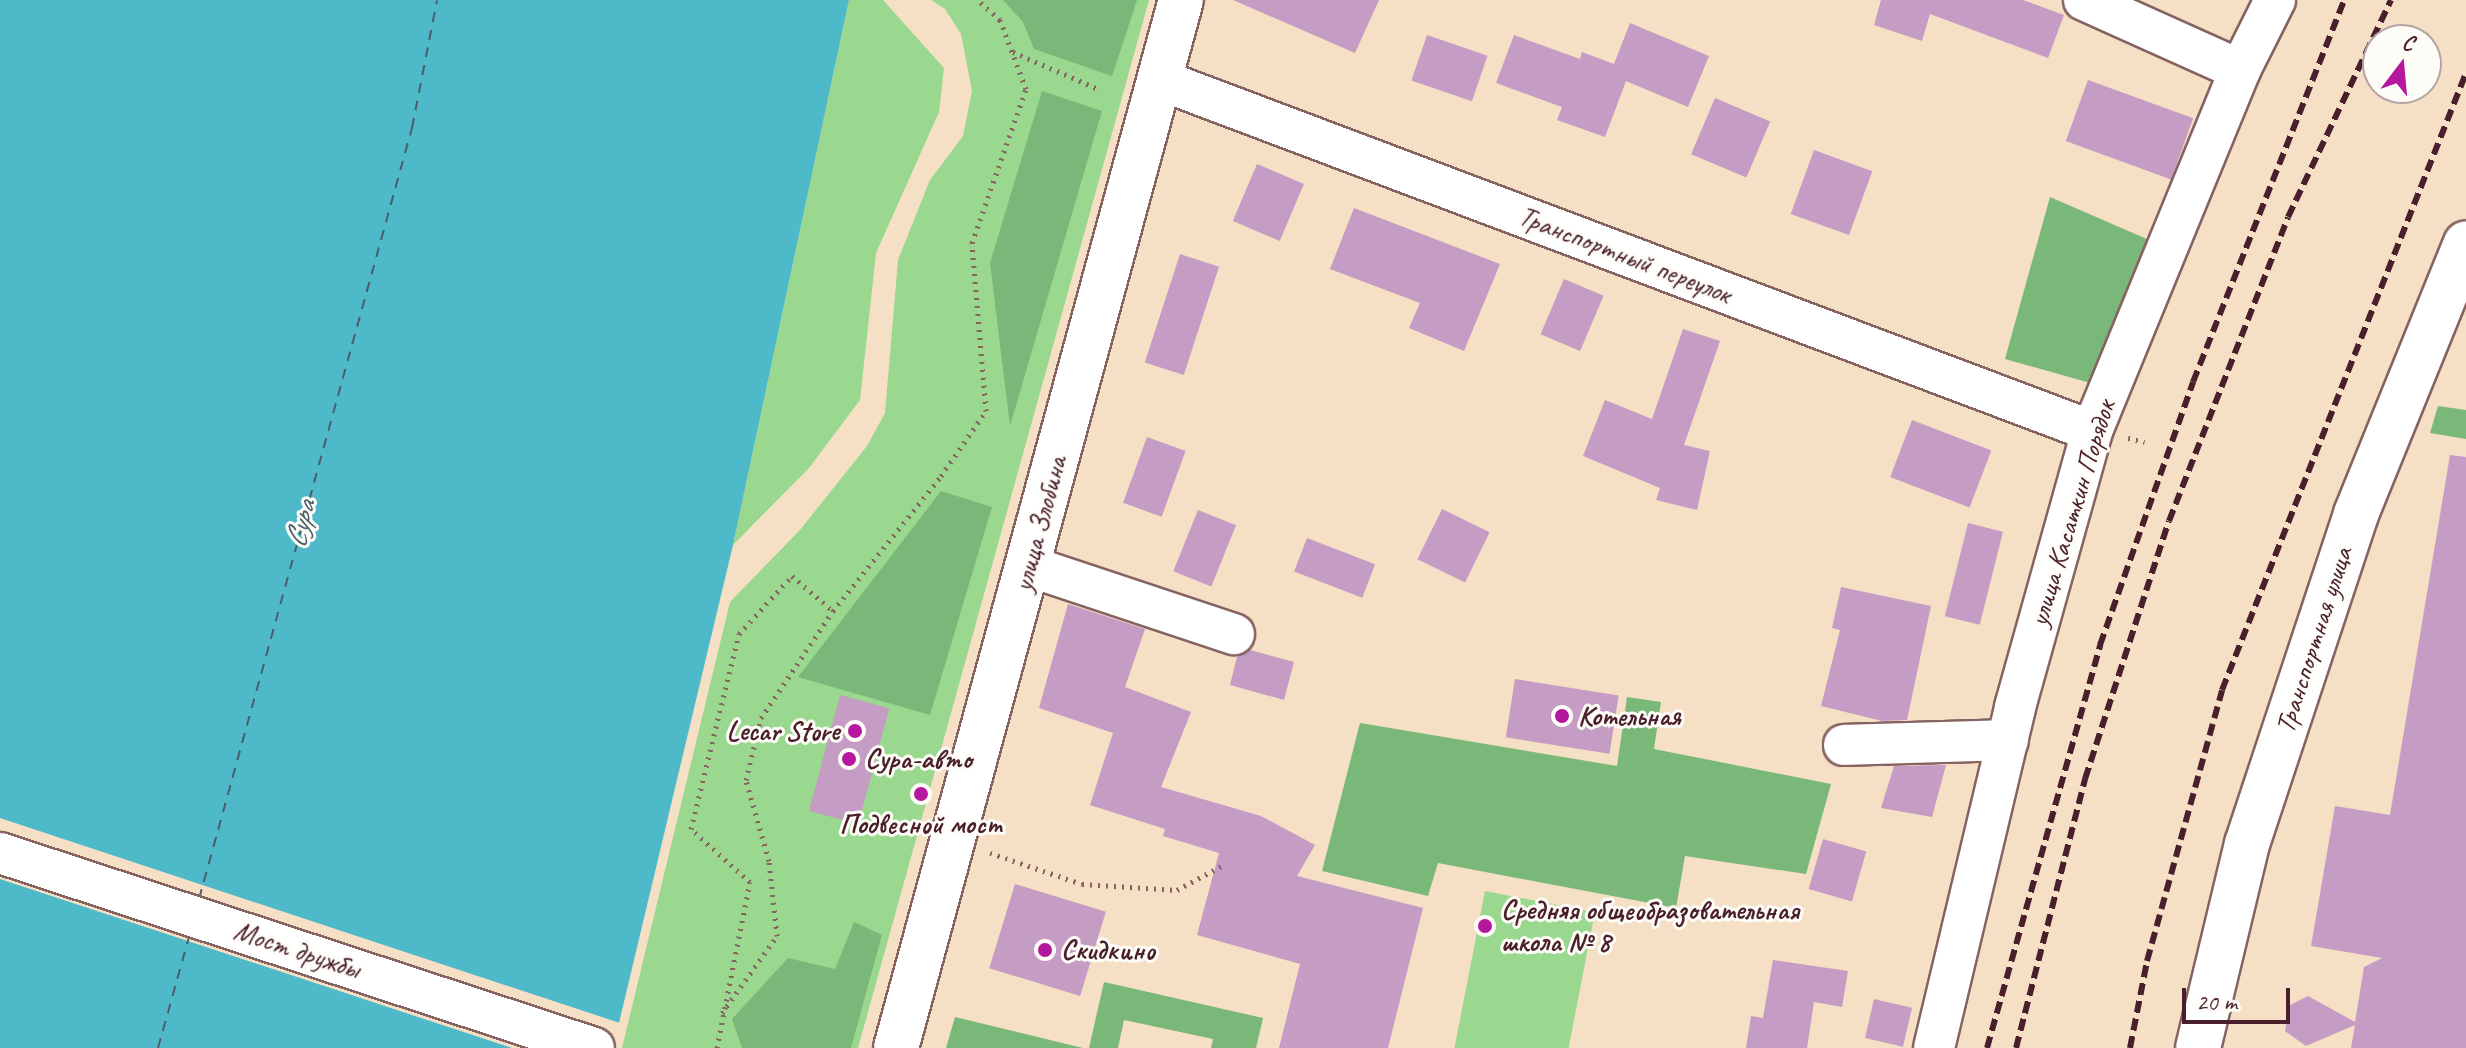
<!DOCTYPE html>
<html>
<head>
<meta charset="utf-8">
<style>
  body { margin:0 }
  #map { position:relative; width:2466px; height:1048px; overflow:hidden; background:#f5dfc5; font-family:Caveat,sans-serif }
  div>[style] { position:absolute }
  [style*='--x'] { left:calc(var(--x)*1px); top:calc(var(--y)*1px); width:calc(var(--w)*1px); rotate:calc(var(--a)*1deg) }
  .green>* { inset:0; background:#99d88e; transform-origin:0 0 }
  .forest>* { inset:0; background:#7ab879 }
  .water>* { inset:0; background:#4ebac9 }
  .pier>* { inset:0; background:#f5dfc5 }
  .ferry>* { height:2px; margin-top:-1px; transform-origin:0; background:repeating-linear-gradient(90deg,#4c5d6a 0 10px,transparent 0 18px) }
  .building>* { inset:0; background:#c59cc4; transform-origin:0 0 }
  .path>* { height:5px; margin-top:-2.5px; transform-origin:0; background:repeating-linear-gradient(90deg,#866261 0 2px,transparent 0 8px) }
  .roads { filter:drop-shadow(2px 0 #866261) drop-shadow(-2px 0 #866261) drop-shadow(0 2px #866261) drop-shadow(0 -2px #866261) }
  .minor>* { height:40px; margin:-20px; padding:0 20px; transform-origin:20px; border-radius:20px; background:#fff }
  .major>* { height:44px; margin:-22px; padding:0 22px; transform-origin:22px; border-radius:22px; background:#fff }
  .rail>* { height:6px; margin-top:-3px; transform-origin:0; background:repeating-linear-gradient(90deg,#4a1f2b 0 12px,transparent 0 18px) }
  .dots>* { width:22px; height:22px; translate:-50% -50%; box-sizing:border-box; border:4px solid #fdfcf7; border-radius:50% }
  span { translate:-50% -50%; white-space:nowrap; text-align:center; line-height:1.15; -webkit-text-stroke:6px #fdfcf7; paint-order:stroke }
  .street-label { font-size:28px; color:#4a1f2b }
  .poi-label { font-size:28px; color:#4a1f2b; font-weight:700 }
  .left { translate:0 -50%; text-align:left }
  .right { translate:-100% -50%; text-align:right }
  .water-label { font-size:30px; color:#4c5d6a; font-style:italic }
  .north { position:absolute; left:2362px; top:24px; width:80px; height:80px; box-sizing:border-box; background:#fdfcf7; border:2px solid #b5a4a5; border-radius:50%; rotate:16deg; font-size:22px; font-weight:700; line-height:32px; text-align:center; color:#4a1f2b }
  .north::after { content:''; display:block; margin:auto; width:28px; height:36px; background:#b5179e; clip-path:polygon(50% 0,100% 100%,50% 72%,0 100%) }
  .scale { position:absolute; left:2182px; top:988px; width:108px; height:36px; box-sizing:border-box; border:4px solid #4a1f2b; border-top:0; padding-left:10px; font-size:24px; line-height:28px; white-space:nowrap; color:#4a1f2b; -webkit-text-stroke:6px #fdfcf7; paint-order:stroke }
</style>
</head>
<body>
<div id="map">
  <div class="green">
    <div style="clip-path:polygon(849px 0,883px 0,944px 68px,939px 112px,876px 253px,860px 400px,809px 468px,733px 545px)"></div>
    <div style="clip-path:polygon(931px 0,1149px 0,858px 1048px,622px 1048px,730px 602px,800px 530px,867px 446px,885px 413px,898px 260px,930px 180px,963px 136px,972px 91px,961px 34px,945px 9px)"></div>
    <div style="left:1485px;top:891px;width:112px;height:160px;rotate:11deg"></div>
  </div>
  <div class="forest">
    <div style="clip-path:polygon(1003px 0,1137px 0,1112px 76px,1034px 49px,1023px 22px)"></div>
    <div style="clip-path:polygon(1042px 91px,1102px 111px,1010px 426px,990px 263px)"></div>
    <div style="clip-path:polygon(2050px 197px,2156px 243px,2101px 386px,2005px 359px)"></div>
    <div style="clip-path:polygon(2438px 406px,2466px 410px,2466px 439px,2430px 433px)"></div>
    <div style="clip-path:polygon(941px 491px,992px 507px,930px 715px,798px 677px)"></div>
    <div style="clip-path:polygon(1627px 697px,1661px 702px,1654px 749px,1831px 784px,1806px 874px,1685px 856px,1676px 908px,1438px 863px,1428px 896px,1322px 871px,1360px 723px,1617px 766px)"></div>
    <div style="clip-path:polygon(854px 922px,882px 935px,851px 1048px,742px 1048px,732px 1019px,788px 958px,835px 969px)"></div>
    <div style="clip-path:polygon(1104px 982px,1263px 1018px,1256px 1048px,1211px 1048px,1213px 1039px,1124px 1020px,1118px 1048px,1089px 1048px)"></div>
    <div style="clip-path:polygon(955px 1017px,1083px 1048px,946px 1048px)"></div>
  </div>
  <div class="water">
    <div style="clip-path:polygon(0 0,849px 0,733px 545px,613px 1048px,0 1048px)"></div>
  </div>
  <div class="pier">
    <div style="clip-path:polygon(0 818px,623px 1024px,617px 1048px,512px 1048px,0 879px)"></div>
  </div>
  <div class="ferry">
    <div style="--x:199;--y:899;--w:800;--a:-74.56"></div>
    <div style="--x:412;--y:128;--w:130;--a:-78.9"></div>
    <div style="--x:158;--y:1048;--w:115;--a:-74.4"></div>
  </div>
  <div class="building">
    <div style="clip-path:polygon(1233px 0,1379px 0,1355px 53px)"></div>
    <div style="clip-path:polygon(1881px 0,2023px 0,2064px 15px,2048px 58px,1930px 14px,1922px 41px,1874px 25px)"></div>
    <div style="clip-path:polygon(1630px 23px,1709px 56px,1688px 107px,1626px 81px,1605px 137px,1557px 120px,1562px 107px,1496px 83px,1514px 35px,1580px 59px,1582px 52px,1614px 64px)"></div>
    <div style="left:1427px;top:35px;width:64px;height:48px;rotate:19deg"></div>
    <div style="left:2088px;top:80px;width:112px;height:65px;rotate:20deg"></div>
    <div style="left:1715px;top:98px;width:60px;height:61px;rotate:23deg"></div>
    <div style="left:1814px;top:150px;width:62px;height:68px;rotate:20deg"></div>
    <div style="left:1257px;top:164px;width:51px;height:62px;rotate:23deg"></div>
    <div style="clip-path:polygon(1354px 208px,1500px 264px,1464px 351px,1409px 328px,1420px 303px,1330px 269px)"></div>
    <div style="left:1180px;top:254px;width:41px;height:114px;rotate:18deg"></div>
    <div style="left:1564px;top:279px;width:43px;height:60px;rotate:23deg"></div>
    <div style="clip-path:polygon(1683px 329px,1720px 341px,1684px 445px,1710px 451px,1697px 510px,1656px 500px,1660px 488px,1583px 456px,1605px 400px,1652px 419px)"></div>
    <div style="left:1912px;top:420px;width:85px;height:61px;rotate:21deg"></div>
    <div style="left:1147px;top:437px;width:41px;height:70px;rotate:20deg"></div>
    <div style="clip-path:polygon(2450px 455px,2466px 457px,2466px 1048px,2351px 1048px,2355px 1025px,2306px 1046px,2285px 1031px,2290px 1005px,2308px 996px,2355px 1022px,2364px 967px,2382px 958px,2311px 946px,2335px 806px,2390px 815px)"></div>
    <div style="left:1442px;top:509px;width:53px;height:56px;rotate:26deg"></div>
    <div style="left:1198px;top:510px;width:41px;height:66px;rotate:22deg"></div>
    <div style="left:1968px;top:523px;width:36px;height:96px;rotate:14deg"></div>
    <div style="left:1307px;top:538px;width:73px;height:36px;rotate:21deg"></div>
    <div style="clip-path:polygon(1841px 587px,1931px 606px,1907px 720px,1882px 721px,1821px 706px,1840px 630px,1832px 628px)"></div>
    <div style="clip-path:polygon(1068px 604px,1145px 629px,1125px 687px,1191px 712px,1161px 787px,1261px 816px,1315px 845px,1297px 876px,1423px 908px,1388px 1048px,1279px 1048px,1300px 964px,1197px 935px,1219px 853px,1163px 836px,1165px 829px,1090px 805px,1113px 733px,1039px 708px)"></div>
    <div style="clip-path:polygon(1250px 650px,1294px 662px,1284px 700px,1230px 685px,1237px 657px)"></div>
    <div style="left:1515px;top:679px;width:105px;height:59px;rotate:9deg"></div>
    <div style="left:840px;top:695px;width:51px;height:120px;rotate:15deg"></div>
    <div style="clip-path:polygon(1946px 765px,1932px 817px,1881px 808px,1894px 766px)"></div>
    <div style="left:1823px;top:839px;width:45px;height:52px;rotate:16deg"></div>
    <div style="left:1015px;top:884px;width:95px;height:88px;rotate:17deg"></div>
    <div style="clip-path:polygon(1773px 960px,1848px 971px,1842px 1007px,1814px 1002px,1807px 1048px,1746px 1048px,1751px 1016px,1763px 1018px)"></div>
    <div style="left:1874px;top:999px;width:39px;height:40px;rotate:13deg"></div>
  </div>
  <div class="path">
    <div style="--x:1013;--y:52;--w:96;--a:23.4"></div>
    <div style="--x:2128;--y:438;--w:17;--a:13"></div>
    <div style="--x:990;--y:853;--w:97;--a:18.6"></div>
    <div style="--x:1082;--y:884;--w:95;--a:3.6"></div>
    <div style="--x:1177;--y:890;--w:52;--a:-28.5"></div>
    <div style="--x:722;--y:1013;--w:95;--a:-54.5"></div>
    <div style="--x:777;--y:936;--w:75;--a:-96.1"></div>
    <div style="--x:769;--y:861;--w:84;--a:-105.9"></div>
    <div style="--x:746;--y:780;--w:64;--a:-76.4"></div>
    <div style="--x:761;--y:718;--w:129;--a:-56.1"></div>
    <div style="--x:833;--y:611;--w:173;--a:-51.3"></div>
    <div style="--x:941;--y:476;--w:79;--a:-55.3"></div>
    <div style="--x:986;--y:411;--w:169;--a:-94.8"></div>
    <div style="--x:972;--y:243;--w:163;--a:-70.7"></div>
    <div style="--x:1026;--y:89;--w:74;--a:-110.6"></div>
    <div style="--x:1000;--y:20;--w:30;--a:-138"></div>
    <div style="--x:717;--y:1048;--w:169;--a:-78.8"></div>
    <div style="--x:750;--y:882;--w:79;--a:-138.1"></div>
    <div style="--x:691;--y:829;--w:201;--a:-76.2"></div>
    <div style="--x:739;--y:634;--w:79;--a:-47.6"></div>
    <div style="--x:792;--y:576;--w:54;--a:40.5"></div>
  </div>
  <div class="roads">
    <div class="minor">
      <div style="--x:2084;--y:0;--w:171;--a:24.2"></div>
      <div style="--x:1158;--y:79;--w:998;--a:20.65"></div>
      <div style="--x:1029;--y:566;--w:216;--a:18.4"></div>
      <div style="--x:1844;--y:745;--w:164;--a:-1.7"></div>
      <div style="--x:0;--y:853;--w:625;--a:18.17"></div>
      <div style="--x:1934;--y:1048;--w:350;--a:-76.6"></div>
      <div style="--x:2015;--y:707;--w:287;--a:-74.4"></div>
      <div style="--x:2092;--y:431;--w:390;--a:-67.7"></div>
      <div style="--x:2240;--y:70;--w:78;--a:-63.4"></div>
    </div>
    <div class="major">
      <div style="--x:896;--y:1048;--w:1086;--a:-74.79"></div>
      <div style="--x:2198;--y:1048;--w:210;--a:-76.5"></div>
      <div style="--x:2247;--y:844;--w:348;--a:-71.7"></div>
      <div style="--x:2356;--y:514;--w:292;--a:-67.9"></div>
    </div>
  </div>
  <div class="rail">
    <div style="--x:1987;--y:1048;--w:419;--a:-74.3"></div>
    <div style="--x:2100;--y:645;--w:279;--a:-70.5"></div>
    <div style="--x:2193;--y:382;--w:411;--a:-68.4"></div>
    <div style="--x:2016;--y:1048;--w:278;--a:-75.6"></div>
    <div style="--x:2085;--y:779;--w:271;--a:-72"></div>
    <div style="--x:2169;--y:521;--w:326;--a:-68.6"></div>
    <div style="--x:2288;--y:217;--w:240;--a:-64.6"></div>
    <div style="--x:2130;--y:1048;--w:89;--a:-78.9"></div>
    <div style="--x:2147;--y:961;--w:281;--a:-74.5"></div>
    <div style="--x:2222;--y:690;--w:663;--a:-68.42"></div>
  </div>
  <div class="dots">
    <div style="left:1562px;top:716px;background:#b5179e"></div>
    <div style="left:855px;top:731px;background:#b5179e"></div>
    <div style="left:849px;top:759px;background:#b5179e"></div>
    <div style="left:921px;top:794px;background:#b5179e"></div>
    <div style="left:1485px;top:926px;background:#b5179e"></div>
    <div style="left:1045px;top:950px;background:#b5179e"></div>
  </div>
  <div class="street-label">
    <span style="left:1625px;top:255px;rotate:21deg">Транспортный переулок</span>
    <span style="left:2072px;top:513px;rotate:-73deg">улица Касаткин Порядок</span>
    <span style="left:1040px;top:524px;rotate:-75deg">улица Злобина</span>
    <span style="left:2314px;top:640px;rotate:-72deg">Транспортная улица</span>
    <span style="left:297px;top:950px;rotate:18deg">Мост дружбы</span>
  </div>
  <div class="poi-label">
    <span class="left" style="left:1578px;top:716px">Котельная</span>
    <span class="right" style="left:839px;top:731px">Lecar Store</span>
    <span class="left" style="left:865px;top:759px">Сура-авто</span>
    <span style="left:921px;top:824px">Подвесной мост</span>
    <span class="left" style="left:1501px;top:926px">Средняя общеобразовательная<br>школа № 8</span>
    <span class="left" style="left:1061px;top:950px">Скидкино</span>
  </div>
  <div class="water-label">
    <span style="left:300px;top:524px;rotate:-76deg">Сура</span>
  </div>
  <div class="north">С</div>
  <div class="scale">20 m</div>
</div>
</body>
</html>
